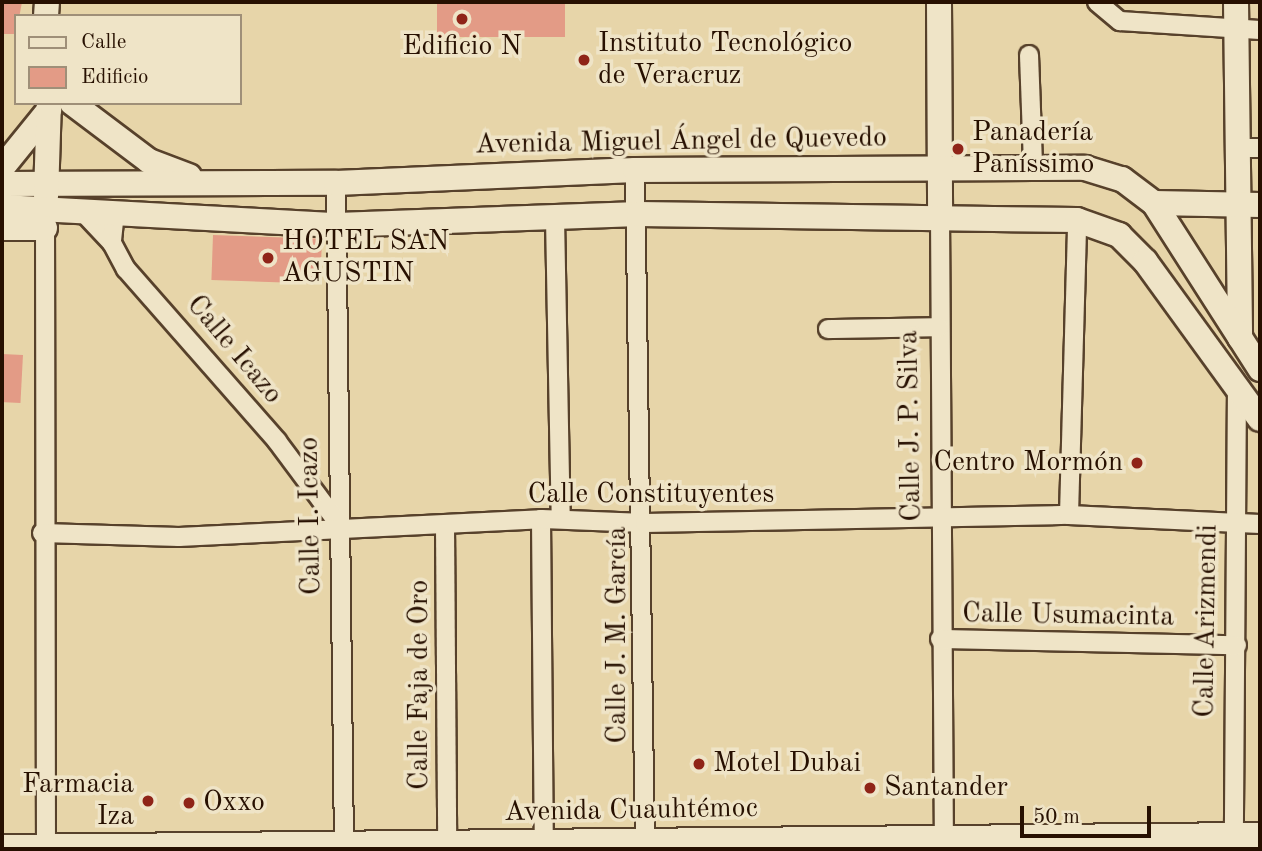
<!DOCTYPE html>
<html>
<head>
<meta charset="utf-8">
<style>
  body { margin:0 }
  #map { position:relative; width:1262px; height:851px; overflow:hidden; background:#e7d5a9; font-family:"Old Standard TT",serif }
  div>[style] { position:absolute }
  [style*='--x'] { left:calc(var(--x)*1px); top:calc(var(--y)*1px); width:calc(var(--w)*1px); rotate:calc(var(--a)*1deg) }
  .building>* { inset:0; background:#e39b86; transform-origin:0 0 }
  .roads { filter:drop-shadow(2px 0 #57412b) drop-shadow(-2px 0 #57412b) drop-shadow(0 2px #57412b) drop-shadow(0 -2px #57412b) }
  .street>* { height:18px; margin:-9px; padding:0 9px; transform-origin:9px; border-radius:9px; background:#efe4c7 }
  .secondary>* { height:24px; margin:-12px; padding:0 12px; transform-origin:12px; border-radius:12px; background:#efe4c7 }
  .dots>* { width:19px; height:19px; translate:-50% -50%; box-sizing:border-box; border:4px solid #efe4c7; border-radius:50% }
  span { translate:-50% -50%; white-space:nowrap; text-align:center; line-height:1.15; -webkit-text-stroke:7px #efe4c7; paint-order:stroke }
  .poi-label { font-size:28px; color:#271001 }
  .left { translate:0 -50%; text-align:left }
  .right { translate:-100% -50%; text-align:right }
  .street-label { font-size:28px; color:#271001 }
  .frame { position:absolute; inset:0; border:4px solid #271001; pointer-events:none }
  .legend { position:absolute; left:14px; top:14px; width:228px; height:91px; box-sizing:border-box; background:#efe4c7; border:2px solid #9f8f78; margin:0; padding:9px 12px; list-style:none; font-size:21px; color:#271001 }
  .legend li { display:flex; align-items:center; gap:14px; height:35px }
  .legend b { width:35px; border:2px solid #9f8f78 }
  .scale { position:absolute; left:1020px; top:806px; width:131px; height:32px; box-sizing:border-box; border:4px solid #271001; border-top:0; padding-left:9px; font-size:21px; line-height:24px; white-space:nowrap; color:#271001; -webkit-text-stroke:5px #efe4c7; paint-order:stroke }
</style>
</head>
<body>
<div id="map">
  <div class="building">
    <div style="clip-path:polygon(2px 2px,22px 2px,16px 34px,2px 34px)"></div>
    <div style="left:437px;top:2px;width:128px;height:35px"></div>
    <div style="left:213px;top:235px;width:109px;height:45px;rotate:2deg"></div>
    <div style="left:2px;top:354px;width:21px;height:48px;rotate:3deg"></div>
  </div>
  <div class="roads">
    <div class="street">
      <div style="--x:1097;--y:2;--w:30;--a:40"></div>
      <div style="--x:1120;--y:21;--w:140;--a:3.7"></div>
      <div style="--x:1029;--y:55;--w:109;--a:87.9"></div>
      <div style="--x:1239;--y:148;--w:21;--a:0"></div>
      <div style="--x:635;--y:170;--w:679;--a:89.16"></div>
      <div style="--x:336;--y:183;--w:661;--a:89.31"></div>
      <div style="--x:81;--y:210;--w:45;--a:46.8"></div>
      <div style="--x:115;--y:212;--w:31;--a:96"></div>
      <div style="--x:112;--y:243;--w:30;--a:62"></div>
      <div style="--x:126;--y:269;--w:229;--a:48.7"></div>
      <div style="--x:277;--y:441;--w:107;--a:53.3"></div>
      <div style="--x:940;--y:215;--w:634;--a:89.64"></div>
      <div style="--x:45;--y:218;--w:628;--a:89.91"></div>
      <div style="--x:555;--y:218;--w:301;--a:88.9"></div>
      <div style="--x:828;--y:329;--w:111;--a:-1"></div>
      <div style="--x:1237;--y:385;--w:451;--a:90.4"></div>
      <div style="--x:1234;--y:836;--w:21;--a:37"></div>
      <div style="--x:1069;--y:515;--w:295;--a:-88.4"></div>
      <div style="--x:541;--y:519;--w:324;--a:89.5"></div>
      <div style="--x:445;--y:525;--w:318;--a:89.6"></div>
      <div style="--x:42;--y:533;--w:137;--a:1.7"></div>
      <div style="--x:179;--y:537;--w:362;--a:-2.8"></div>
      <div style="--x:541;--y:519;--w:104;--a:2.2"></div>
      <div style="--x:645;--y:523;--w:424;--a:-1.1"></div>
      <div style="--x:1069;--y:515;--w:191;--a:2.7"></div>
      <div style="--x:940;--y:639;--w:297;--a:1.2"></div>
    </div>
    <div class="secondary">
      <div style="--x:939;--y:2;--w:213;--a:89.7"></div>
      <div style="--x:1236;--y:2;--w:336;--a:89.3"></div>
      <div style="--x:46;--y:16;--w:14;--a:-86"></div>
      <div style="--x:72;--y:103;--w:96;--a:37"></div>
      <div style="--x:149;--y:161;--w:43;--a:20.6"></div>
      <div style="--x:2;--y:168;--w:75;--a:-51"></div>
      <div style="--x:2;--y:184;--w:334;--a:-0.2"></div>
      <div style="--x:336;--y:183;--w:299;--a:-2.5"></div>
      <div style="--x:635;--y:170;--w:450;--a:-0.3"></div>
      <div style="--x:1085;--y:168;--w:39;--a:17"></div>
      <div style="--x:1122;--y:179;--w:40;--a:37"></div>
      <div style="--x:1154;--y:203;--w:197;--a:57.4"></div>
      <div style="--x:46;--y:196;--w:93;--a:-88.2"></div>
      <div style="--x:1154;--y:203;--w:106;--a:1.1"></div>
      <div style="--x:2;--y:207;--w:335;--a:3.1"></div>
      <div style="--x:337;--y:225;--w:302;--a:-2.1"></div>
      <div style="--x:639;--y:214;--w:438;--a:0.8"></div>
      <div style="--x:1077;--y:220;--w:45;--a:19.7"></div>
      <div style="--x:1119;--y:235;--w:37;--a:45"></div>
      <div style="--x:1145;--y:261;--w:195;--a:54"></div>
      <div style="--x:2;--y:228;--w:43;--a:0"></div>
      <div style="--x:2;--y:847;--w:1258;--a:-0.55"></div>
    </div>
  </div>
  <div class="dots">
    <div style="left:462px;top:19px;background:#8f2418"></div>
    <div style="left:584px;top:60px;background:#8f2418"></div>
    <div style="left:958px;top:149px;background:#8f2418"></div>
    <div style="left:268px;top:258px;background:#8f2418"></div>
    <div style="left:1137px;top:463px;background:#8f2418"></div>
    <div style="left:699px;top:764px;background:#8f2418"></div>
    <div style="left:870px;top:788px;background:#8f2418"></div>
    <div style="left:148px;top:801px;background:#8f2418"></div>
    <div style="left:189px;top:803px;background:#8f2418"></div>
  </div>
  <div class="poi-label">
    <span class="left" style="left:598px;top:60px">Instituto Tecnológico<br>de Veracruz</span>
    <span style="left:462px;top:47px">Edificio N</span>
    <span class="left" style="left:972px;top:149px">Panadería<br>Paníssimo</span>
    <span class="left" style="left:282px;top:258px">HOTEL SAN<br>AGUSTIN</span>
    <span class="right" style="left:1123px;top:463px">Centro Mormón</span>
    <span class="left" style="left:713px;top:764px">Motel Dubai</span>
    <span class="right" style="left:134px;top:801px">Farmacia<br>Iza</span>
    <span class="left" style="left:884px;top:788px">Santander</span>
    <span class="left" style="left:203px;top:803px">Oxxo</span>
  </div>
  <div class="street-label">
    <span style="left:681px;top:142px;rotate:-1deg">Avenida Miguel Ángel de Quevedo</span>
    <span style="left:234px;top:350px;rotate:50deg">Calle Icazo</span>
    <span style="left:911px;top:426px;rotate:-91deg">Calle J. P. Silva</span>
    <span style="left:651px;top:495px">Calle Constituyentes</span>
    <span style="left:311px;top:516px;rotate:-91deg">Calle I. Icazo</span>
    <span style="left:1068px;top:616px;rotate:1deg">Calle Usumacinta</span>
    <span style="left:1207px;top:621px;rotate:-89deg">Calle Arizmendi</span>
    <span style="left:618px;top:635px;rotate:-90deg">Calle J. M. García</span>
    <span style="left:420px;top:685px;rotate:-90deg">Calle Faja de Oro</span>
    <span style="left:631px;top:811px;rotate:-1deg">Avenida Cuauhtémoc</span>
  </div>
  <div class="frame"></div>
  <ul class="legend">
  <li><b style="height:9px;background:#efe4c7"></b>Calle</li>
  <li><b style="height:19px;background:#e39b86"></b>Edificio</li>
  </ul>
  <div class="scale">50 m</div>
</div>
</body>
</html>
